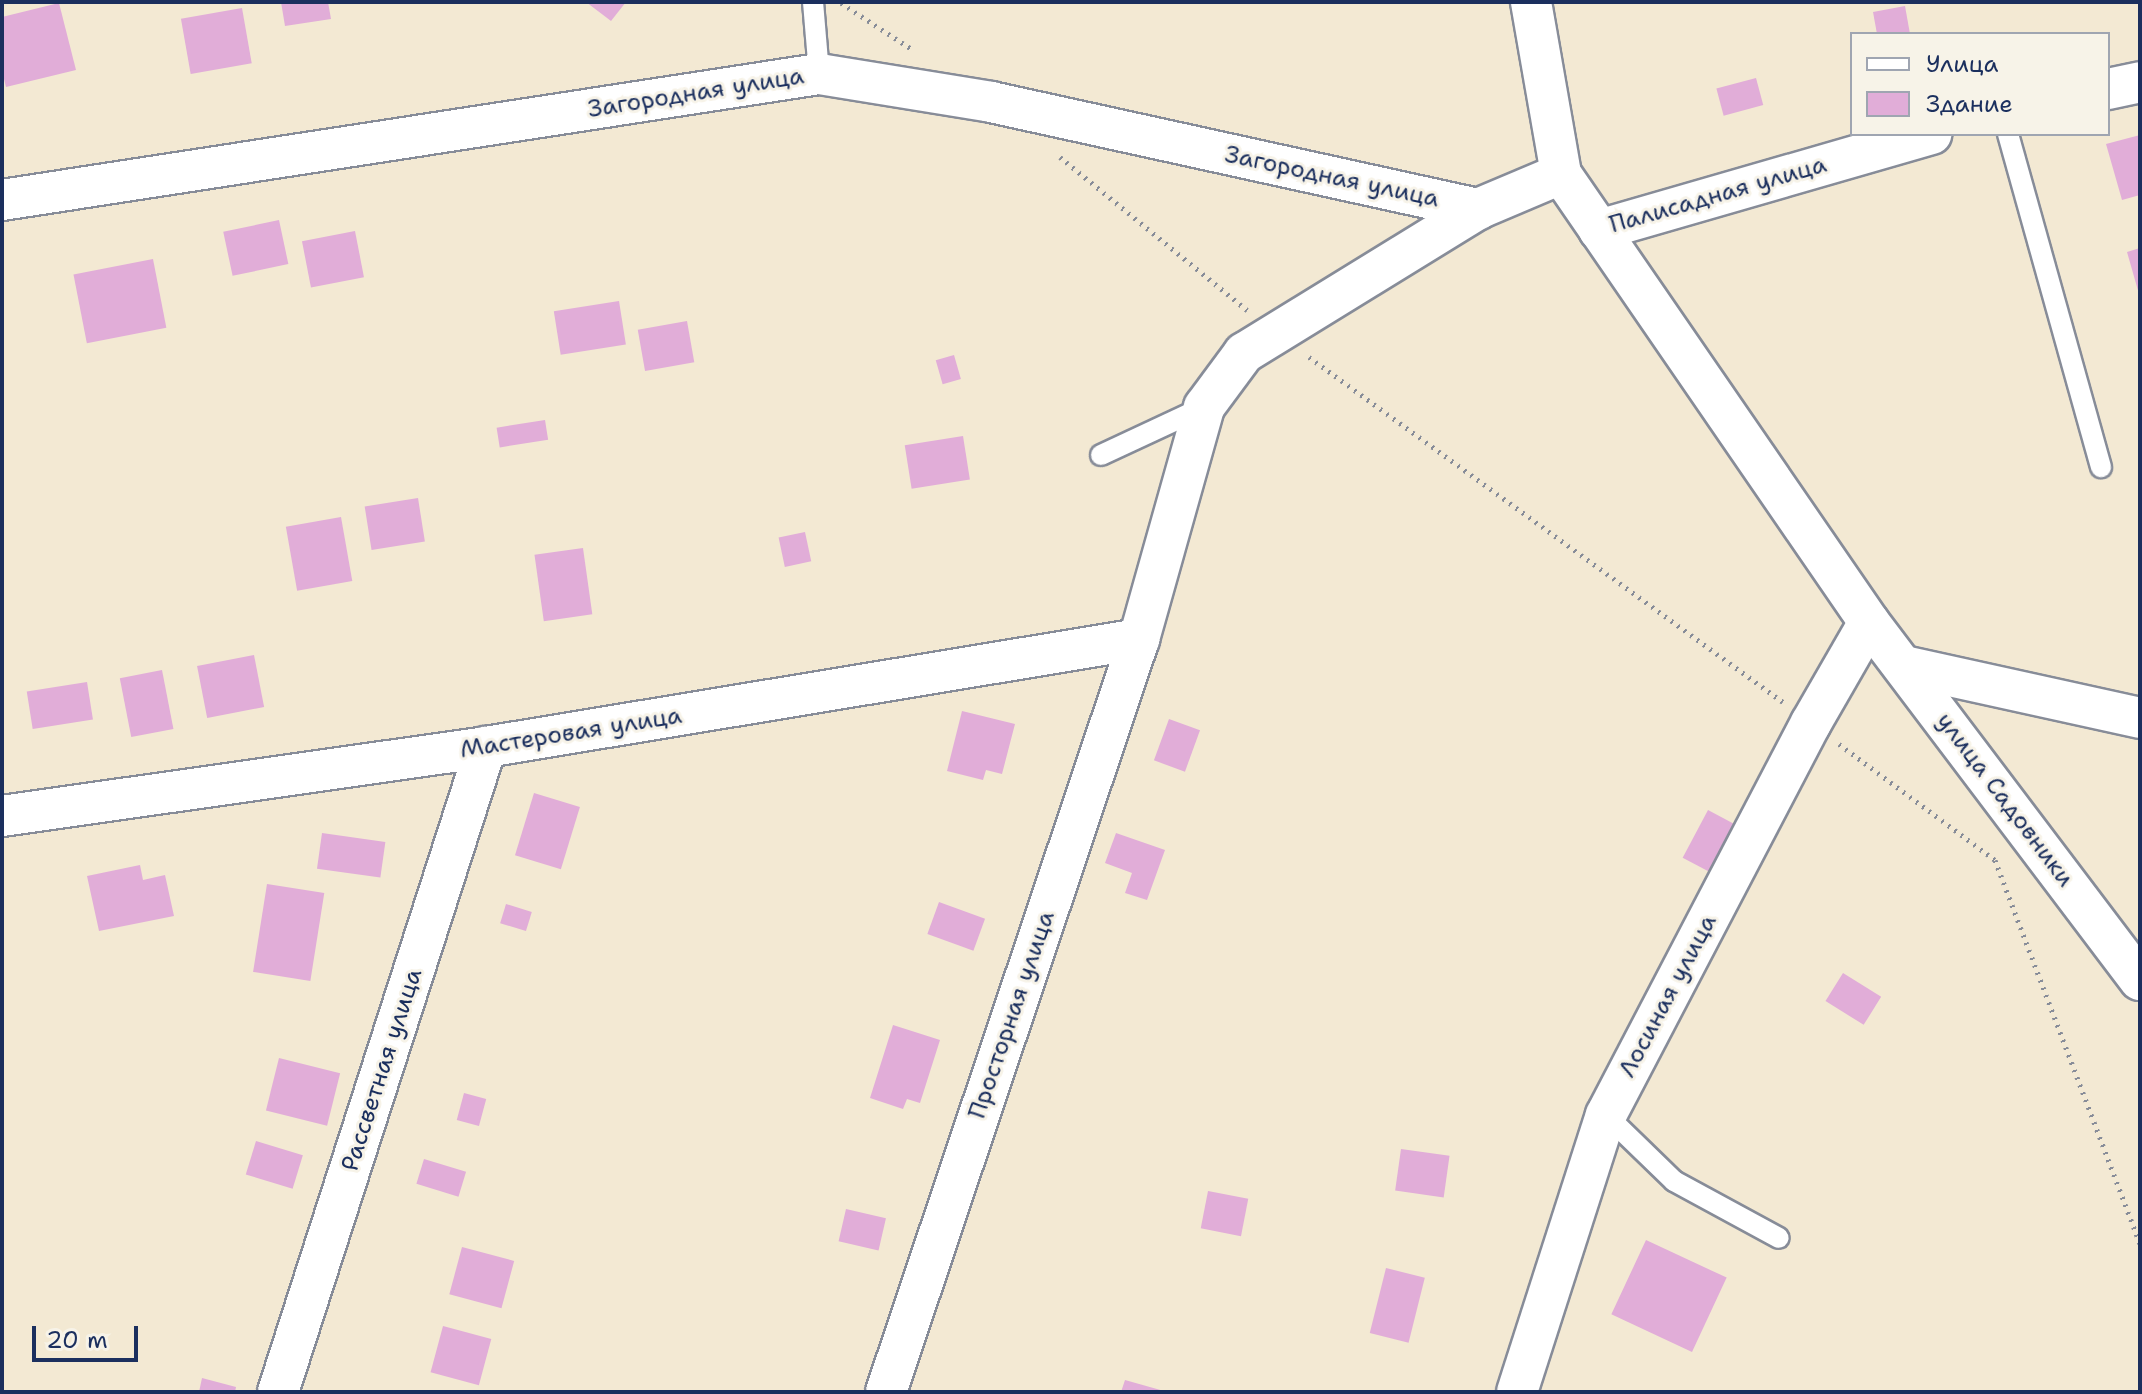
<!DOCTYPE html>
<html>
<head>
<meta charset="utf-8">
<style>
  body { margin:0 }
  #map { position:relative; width:2142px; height:1394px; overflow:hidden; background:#f3e9d3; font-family:"Shantell Sans",sans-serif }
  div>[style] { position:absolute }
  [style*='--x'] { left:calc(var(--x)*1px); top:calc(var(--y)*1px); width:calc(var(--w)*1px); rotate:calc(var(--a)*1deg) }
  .building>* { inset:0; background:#e1add8; transform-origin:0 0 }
  .path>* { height:5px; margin-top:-2.5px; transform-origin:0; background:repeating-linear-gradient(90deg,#878c98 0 2px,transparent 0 8px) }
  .roads { filter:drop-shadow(2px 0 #878c98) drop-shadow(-2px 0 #878c98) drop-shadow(0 2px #878c98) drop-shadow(0 -2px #878c98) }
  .lane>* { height:20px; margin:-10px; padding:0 10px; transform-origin:10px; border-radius:10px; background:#fff }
  .street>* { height:40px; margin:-20px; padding:0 20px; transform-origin:20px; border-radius:20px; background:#fff }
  span { translate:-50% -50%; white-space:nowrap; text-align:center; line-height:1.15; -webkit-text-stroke:6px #f7f3e8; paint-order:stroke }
  .street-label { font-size:24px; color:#1b2f5e }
  .frame { position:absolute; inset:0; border:4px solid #1b2f5e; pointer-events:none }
  .legend { position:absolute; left:1850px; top:32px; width:260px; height:104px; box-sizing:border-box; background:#f7f3e8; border:2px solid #9fa5b1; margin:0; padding:10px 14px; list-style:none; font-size:24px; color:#1b2f5e }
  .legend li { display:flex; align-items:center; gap:16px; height:40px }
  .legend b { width:40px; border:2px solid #9fa5b1 }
  .scale { position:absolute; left:32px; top:1326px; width:106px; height:36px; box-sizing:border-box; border:4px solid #1b2f5e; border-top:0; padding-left:10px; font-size:24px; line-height:28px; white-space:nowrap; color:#1b2f5e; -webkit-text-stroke:6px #f7f3e8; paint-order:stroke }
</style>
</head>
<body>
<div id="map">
  <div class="building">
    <div style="clip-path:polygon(281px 2px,328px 2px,331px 19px,285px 26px)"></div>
    <div style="clip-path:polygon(586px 2px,626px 2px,611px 21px)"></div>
    <div style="clip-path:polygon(59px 3px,76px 70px,6px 87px,2px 71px,2px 17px)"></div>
    <div style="clip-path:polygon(1905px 6px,1910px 34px,1877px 34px,1873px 12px)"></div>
    <div style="left:242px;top:8px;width:56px;height:62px;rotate:80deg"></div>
    <div style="left:1756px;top:78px;width:28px;height:41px;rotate:75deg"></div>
    <div style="clip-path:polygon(2140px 135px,2140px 195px,2122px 200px,2106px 144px)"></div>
    <div style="left:279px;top:220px;width:45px;height:57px;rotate:78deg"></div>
    <div style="left:355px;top:231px;width:47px;height:54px;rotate:79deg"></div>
    <div style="clip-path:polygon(2140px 248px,2140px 294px,2139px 294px,2127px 252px)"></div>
    <div style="left:153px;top:259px;width:70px;height:81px;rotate:79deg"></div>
    <div style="left:619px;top:301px;width:44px;height:66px;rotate:81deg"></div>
    <div style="left:687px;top:321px;width:42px;height:50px;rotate:80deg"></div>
    <div style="left:954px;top:355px;width:25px;height:19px;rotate:74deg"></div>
    <div style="left:545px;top:420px;width:20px;height:49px;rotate:81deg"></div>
    <div style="left:963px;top:436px;width:44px;height:59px;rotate:81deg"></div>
    <div style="left:418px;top:498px;width:44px;height:54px;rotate:81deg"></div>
    <div style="left:341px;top:517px;width:65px;height:56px;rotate:80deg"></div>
    <div style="left:805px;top:532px;width:30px;height:27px;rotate:78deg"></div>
    <div style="left:583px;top:548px;width:67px;height:49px;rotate:82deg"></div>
    <div style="left:254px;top:655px;width:53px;height:58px;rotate:79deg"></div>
    <div style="left:162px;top:670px;width:60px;height:43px;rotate:79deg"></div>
    <div style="left:87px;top:682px;width:38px;height:61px;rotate:81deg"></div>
    <div style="clip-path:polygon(962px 711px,1015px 724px,1002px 774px,986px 770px,983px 780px,947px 771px)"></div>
    <div style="left:1169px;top:719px;width:33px;height:44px;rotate:20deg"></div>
    <div style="left:534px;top:793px;width:48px;height:65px;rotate:17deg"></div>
    <div style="left:1708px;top:810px;width:43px;height:54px;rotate:28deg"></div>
    <div style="left:322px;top:833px;width:64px;height:36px;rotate:8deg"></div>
    <div style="clip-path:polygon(1116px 833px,1165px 850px,1147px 900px,1125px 893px,1132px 873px,1105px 863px)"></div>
    <div style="clip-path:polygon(140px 865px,143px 880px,165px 875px,174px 916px,99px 931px,87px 876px)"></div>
    <div style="left:267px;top:884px;width:58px;height:89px;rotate:9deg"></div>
    <div style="left:939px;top:902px;width:49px;height:34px;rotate:20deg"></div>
    <div style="left:506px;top:904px;width:27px;height:20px;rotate:17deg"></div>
    <div style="left:1843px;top:973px;width:45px;height:33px;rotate:32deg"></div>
    <div style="clip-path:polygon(893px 1025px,940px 1040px,920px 1103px,907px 1099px,903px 1109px,870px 1098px)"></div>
    <div style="left:279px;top:1058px;width:63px;height:54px;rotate:14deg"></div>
    <div style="left:464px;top:1093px;width:23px;height:28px;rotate:15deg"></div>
    <div style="left:256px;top:1141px;width:49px;height:35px;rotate:17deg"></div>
    <div style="left:1401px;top:1149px;width:49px;height:42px;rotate:8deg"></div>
    <div style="left:424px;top:1159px;width:44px;height:26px;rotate:17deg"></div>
    <div style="left:1208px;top:1191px;width:41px;height:38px;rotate:11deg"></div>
    <div style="left:846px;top:1209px;width:41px;height:33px;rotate:13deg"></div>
    <div style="left:1646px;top:1240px;width:89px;height:82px;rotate:25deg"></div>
    <div style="left:462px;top:1247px;width:54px;height:49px;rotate:15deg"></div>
    <div style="left:1386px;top:1268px;width:40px;height:67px;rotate:14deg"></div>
    <div style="left:443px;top:1326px;width:50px;height:48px;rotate:15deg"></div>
    <div style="clip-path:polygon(202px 1378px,236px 1387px,235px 1392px,199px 1392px)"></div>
    <div style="clip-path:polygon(1125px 1380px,1164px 1391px,1164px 1392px,1121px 1392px)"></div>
  </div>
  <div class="path">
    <div style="--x:841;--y:3;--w:86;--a:33.1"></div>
    <div style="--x:1060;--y:157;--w:242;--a:39.3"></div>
    <div style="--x:1309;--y:357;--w:586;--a:36.05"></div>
    <div style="--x:1839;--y:744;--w:194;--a:36.6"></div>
    <div style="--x:1995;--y:860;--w:410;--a:69.3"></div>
  </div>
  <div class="roads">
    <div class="lane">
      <div style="--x:813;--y:2;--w:72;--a:85.2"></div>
      <div style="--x:2008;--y:134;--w:346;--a:74.4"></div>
      <div style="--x:1101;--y:455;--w:114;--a:-25"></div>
      <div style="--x:1606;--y:1115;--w:95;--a:44.1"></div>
      <div style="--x:1674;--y:1181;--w:119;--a:28.5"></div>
    </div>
    <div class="street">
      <div style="--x:1531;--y:2;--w:175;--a:80.1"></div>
      <div style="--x:1561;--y:174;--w:544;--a:55.49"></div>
      <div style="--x:1869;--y:622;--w:449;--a:52.9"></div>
      <div style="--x:2108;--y:89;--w:33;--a:-12"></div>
      <div style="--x:2;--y:200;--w:827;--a:-8.77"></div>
      <div style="--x:819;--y:74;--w:174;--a:9.2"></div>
      <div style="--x:991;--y:102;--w:499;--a:12.4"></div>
      <div style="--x:1599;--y:230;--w:346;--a:-16.1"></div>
      <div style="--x:1904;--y:666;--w:242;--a:12.4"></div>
      <div style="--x:2;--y:816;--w:489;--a:-8.1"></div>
      <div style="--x:486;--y:747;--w:662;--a:-9.39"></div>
      <div style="--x:278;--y:1392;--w:678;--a:-72.13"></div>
      <div style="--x:886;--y:1392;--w:794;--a:-71.43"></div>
      <div style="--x:1139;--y:639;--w:241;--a:-74.3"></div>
      <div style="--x:1204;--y:407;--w:67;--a:-53.5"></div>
      <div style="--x:1244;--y:353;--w:275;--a:-31.6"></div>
      <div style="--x:1478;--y:209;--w:90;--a:-22.9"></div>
      <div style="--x:1517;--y:1392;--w:291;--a:-72.2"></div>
      <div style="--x:1606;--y:1115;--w:442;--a:-62.4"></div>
      <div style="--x:1811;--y:723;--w:116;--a:-60.1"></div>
    </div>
  </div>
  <div class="street-label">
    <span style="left:696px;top:93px;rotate:-9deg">Загородная улица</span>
    <span style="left:1332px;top:177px;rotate:12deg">Загородная улица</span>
    <span style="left:1718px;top:195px;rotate:-16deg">Палисадная улица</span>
    <span style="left:571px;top:733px;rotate:-9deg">Мастеровая улица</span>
    <span style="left:2005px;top:800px;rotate:53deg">улица Садовники</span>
    <span style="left:1668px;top:996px;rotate:-62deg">Лосиная улица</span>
    <span style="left:1012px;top:1015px;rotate:-71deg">Просторная улица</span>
    <span style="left:382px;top:1070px;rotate:-72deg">Рассветная улица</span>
  </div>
  <div class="frame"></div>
  <ul class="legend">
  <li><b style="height:10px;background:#fff"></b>Улица</li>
  <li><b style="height:22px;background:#e1add8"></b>Здание</li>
  </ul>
  <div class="scale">20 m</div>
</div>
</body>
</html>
